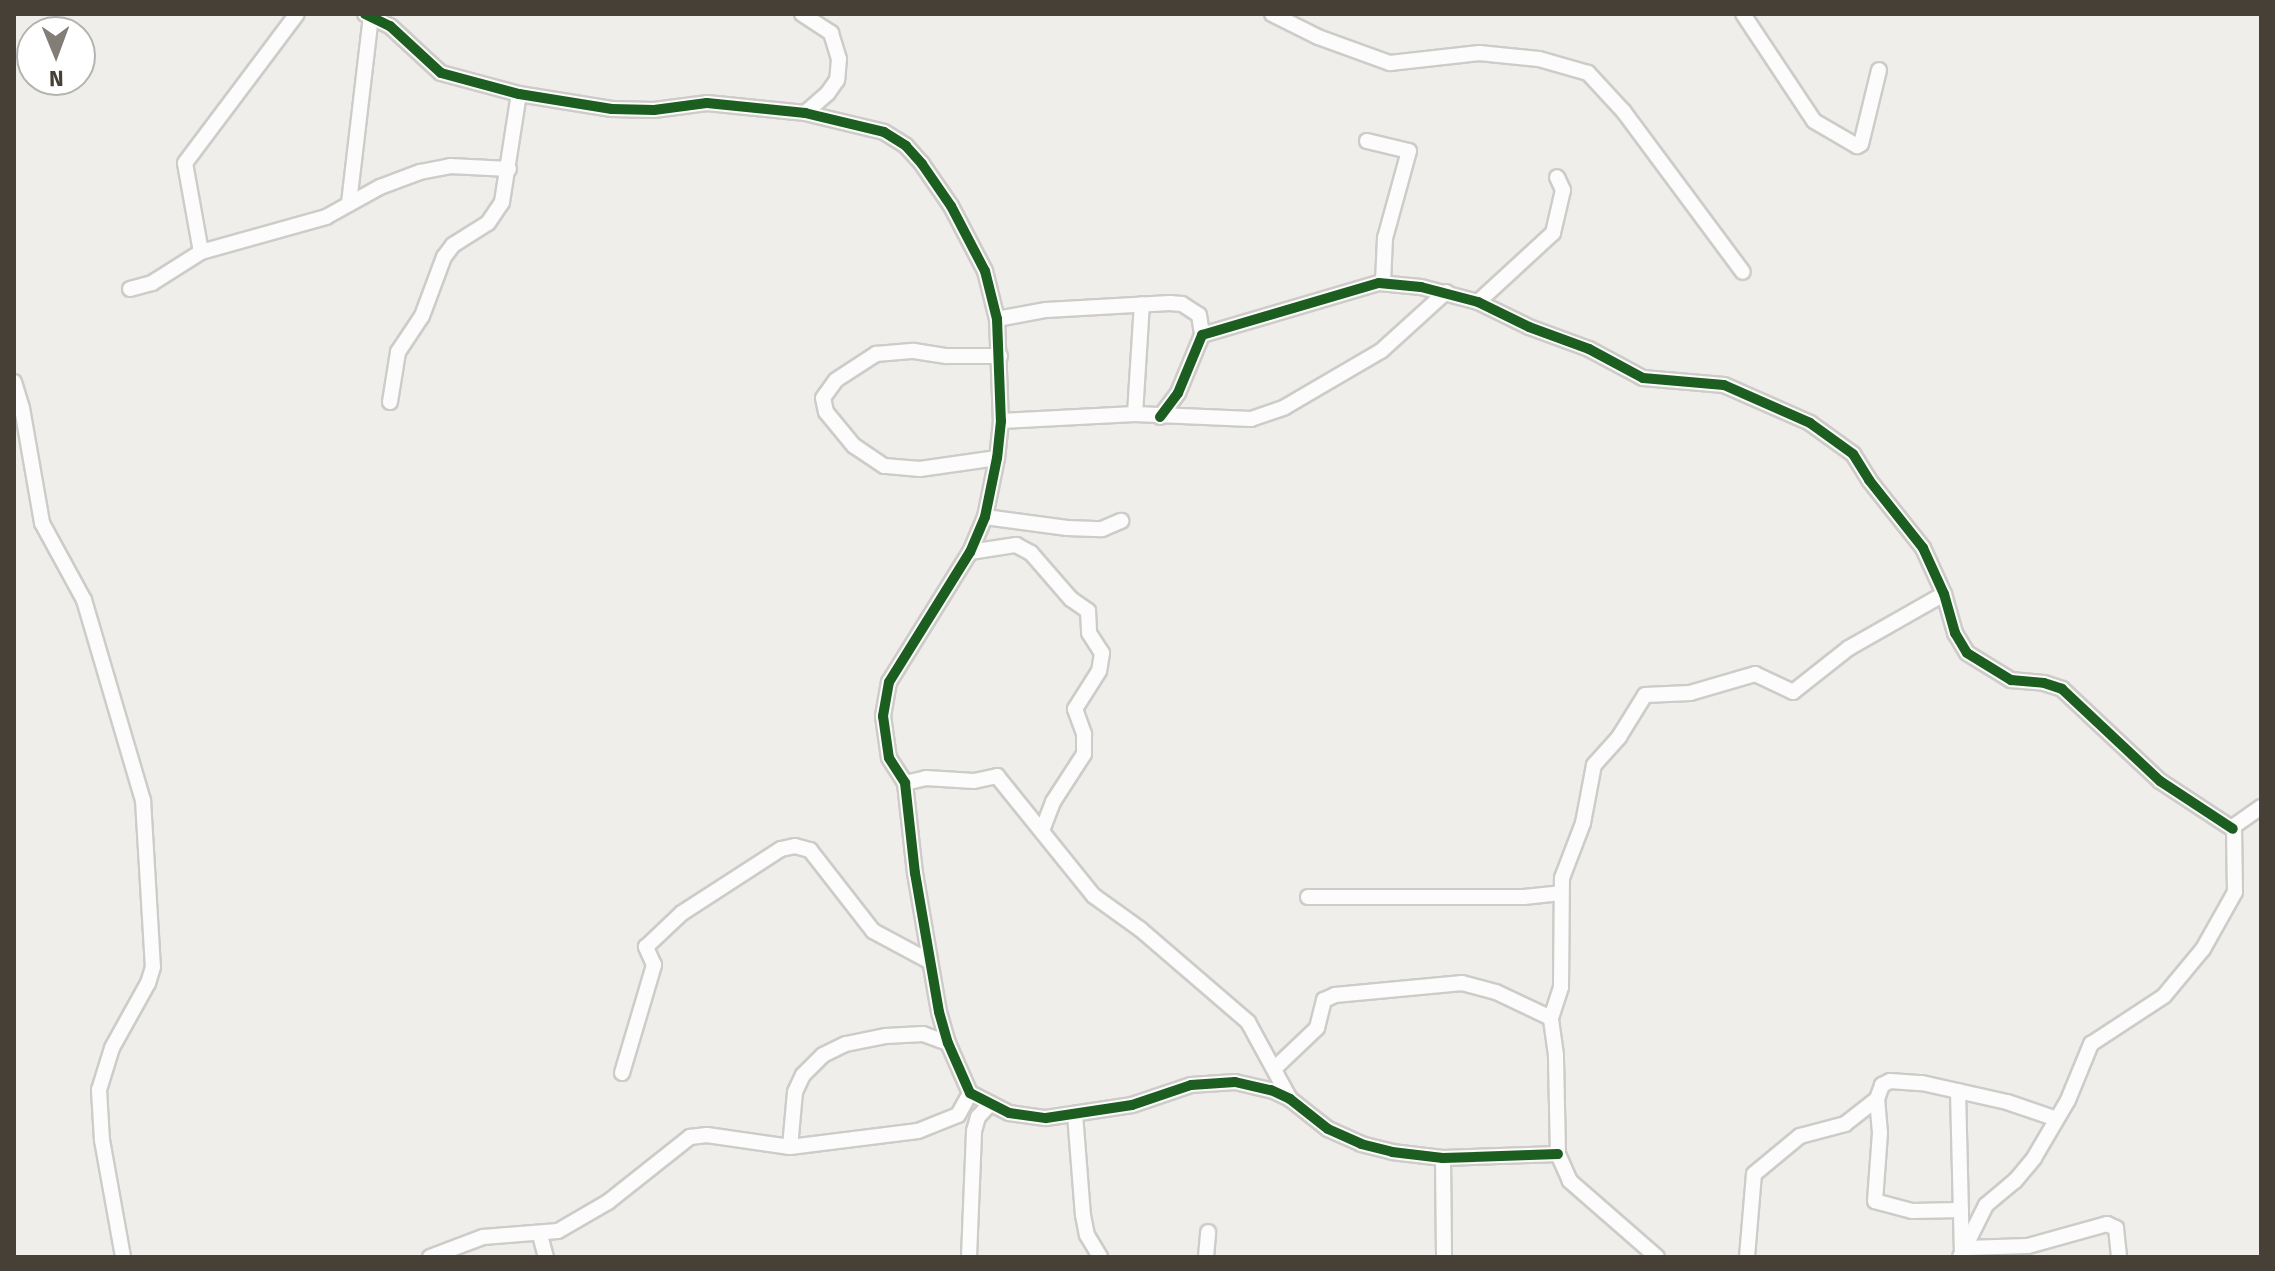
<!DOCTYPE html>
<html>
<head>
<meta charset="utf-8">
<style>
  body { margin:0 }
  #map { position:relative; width:2275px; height:1271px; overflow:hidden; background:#f0eeeb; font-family:"Fira Sans",sans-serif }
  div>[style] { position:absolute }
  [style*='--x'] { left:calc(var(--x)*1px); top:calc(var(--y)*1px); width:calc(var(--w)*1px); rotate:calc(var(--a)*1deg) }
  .roads { filter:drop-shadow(2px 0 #ceccc8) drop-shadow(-2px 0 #ceccc8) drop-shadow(0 2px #ceccc8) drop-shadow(0 -2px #ceccc8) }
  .minor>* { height:14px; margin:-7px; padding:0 7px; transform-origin:7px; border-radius:7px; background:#fdfcfc }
  .cycleway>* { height:10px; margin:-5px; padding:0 5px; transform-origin:5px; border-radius:5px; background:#1b5e20 }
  span { translate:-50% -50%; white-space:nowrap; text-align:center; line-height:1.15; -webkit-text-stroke:6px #fff; paint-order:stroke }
  .frame { position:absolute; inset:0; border:16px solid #464037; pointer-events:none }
  .north { position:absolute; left:16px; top:16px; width:80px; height:80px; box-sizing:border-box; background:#fff; border:2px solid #b5b3af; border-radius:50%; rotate:179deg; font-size:22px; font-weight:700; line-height:32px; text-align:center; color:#464037 }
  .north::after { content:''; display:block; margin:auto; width:28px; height:36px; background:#827d76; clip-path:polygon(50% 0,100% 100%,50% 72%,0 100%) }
</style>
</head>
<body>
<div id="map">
  <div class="roads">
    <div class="minor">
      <div style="--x:365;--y:14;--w:28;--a:26"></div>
      <div style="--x:390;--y:26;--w:69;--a:42.7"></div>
      <div style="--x:441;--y:73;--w:81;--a:15.1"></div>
      <div style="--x:519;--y:94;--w:94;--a:9.2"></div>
      <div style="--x:612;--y:109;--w:42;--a:1.4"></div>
      <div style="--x:654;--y:110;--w:53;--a:-7.5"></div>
      <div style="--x:707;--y:103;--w:99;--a:5.8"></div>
      <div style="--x:805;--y:113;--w:81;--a:13.5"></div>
      <div style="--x:884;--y:132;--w:26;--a:32"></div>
      <div style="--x:906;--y:146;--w:24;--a:48"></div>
      <div style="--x:922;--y:164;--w:51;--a:55.4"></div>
      <div style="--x:951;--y:206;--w:73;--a:62.4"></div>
      <div style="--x:985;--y:271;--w:49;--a:76"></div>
      <div style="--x:997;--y:319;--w:102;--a:87.8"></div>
      <div style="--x:1001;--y:421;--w:37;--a:96"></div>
      <div style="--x:997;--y:458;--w:60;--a:101.5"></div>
      <div style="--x:985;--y:517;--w:38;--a:113"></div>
      <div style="--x:970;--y:552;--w:153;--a:121.9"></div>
      <div style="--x:889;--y:682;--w:35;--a:100"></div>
      <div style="--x:883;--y:716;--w:42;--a:81.9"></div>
      <div style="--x:889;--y:758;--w:30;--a:57"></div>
      <div style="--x:905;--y:783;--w:91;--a:83.7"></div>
      <div style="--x:915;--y:873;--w:141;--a:80.2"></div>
      <div style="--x:939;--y:1012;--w:32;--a:74"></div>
      <div style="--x:948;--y:1043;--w:55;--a:66.3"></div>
      <div style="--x:970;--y:1093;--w:44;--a:27.1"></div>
      <div style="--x:1009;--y:1113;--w:37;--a:8"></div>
      <div style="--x:1046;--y:1118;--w:87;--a:-8.6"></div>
      <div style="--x:1132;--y:1105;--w:62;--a:-18.7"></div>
      <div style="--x:1191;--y:1085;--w:44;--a:-3.9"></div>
      <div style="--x:1235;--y:1082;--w:37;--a:13"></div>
      <div style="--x:1271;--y:1090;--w:21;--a:25"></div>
      <div style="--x:1290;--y:1099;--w:48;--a:38.3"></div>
      <div style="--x:1328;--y:1129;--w:36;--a:24"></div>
      <div style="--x:1361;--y:1144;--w:32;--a:14"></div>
      <div style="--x:1392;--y:1152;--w:51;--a:6.7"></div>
      <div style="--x:1443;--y:1158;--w:115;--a:-2"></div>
      <div style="--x:802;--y:14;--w:35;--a:33"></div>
      <div style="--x:831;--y:33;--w:27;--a:73"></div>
      <div style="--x:839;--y:59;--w:21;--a:95"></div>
      <div style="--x:837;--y:80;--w:16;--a:125"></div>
      <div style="--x:828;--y:93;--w:30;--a:139"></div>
      <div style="--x:1272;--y:14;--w:51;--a:26.6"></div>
      <div style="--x:1318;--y:37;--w:77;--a:19.9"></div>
      <div style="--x:1390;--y:63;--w:90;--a:-6.4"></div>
      <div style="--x:1479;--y:53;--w:60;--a:5.7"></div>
      <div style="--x:1539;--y:59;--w:51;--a:15.9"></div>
      <div style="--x:1588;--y:73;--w:53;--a:47.3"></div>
      <div style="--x:1624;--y:112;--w:199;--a:53.4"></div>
      <div style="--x:1743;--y:14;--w:128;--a:56.4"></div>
      <div style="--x:1814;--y:121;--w:50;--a:30.2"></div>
      <div style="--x:1857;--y:146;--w:4;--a:-27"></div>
      <div style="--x:1861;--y:144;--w:76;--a:-76.3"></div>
      <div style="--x:1367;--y:141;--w:43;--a:13.4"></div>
      <div style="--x:1409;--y:151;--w:90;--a:105.4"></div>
      <div style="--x:1385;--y:238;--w:44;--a:92.6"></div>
      <div style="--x:349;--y:203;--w:188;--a:-83.3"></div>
      <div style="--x:201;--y:252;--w:90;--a:-100.2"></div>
      <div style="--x:185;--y:163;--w:186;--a:-53.1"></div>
      <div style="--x:130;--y:289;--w:23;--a:-15"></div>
      <div style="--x:152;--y:283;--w:58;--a:-32.3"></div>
      <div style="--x:201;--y:252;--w:130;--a:-15.6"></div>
      <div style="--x:326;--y:217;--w:62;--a:-29.1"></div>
      <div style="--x:380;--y:187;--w:43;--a:-20.6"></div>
      <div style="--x:420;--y:172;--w:31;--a:-11"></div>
      <div style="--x:450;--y:166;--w:59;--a:2.9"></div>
      <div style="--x:1478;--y:302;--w:102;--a:-42.6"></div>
      <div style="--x:1553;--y:233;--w:44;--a:-76.9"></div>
      <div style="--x:1563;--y:190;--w:14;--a:-115"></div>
      <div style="--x:997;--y:319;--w:50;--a:-10.4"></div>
      <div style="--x:1046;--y:310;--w:124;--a:-3.2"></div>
      <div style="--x:1170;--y:303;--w:12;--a:5"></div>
      <div style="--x:1182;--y:304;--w:20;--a:33"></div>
      <div style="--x:1199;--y:315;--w:20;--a:81"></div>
      <div style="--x:14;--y:382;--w:27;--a:73"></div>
      <div style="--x:22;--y:408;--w:117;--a:80.1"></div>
      <div style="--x:42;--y:523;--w:88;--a:61.4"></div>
      <div style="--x:84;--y:600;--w:209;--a:73.6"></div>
      <div style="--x:143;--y:800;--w:167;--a:86.6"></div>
      <div style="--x:153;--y:967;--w:17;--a:107"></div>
      <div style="--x:148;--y:983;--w:74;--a:119"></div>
      <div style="--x:112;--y:1048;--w:44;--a:107.2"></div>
      <div style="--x:99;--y:1090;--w:50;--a:86.6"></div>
      <div style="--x:102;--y:1140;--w:119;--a:79.8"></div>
      <div style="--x:390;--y:402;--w:51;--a:-80.9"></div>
      <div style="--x:398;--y:352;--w:43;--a:-56.3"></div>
      <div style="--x:422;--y:316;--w:63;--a:-69.6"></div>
      <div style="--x:444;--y:257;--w:15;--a:-53"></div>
      <div style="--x:453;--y:245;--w:41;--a:-32.2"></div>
      <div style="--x:488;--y:223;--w:25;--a:-56"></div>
      <div style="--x:502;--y:202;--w:109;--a:-81.1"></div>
      <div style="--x:1135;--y:414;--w:110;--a:-86.4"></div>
      <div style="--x:1160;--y:417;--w:30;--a:-53"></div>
      <div style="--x:1178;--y:393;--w:63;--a:-67.5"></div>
      <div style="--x:1202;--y:335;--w:184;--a:-16.4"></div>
      <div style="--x:1379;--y:283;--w:42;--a:5.4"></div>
      <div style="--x:1421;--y:287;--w:59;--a:14.7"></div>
      <div style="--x:1478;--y:302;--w:57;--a:26.1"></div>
      <div style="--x:1529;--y:327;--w:64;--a:20.1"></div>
      <div style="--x:1589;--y:349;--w:61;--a:28.2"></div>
      <div style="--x:1643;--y:378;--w:81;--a:4.9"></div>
      <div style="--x:1724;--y:385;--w:94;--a:23.8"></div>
      <div style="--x:1810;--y:423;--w:53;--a:35.8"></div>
      <div style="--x:1853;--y:454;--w:31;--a:58"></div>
      <div style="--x:1869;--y:480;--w:87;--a:51.5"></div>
      <div style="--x:1923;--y:548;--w:51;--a:65.5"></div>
      <div style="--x:1944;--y:594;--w:41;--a:74.2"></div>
      <div style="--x:1955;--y:633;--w:23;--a:59"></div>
      <div style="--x:1967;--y:653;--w:52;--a:31.5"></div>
      <div style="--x:2011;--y:680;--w:33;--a:5"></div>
      <div style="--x:2044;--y:683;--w:19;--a:18"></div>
      <div style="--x:2062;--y:689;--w:134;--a:43.2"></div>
      <div style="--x:2160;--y:781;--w:87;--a:33.3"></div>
      <div style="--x:1001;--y:421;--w:134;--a:-3"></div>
      <div style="--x:1135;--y:414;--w:116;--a:2.5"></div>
      <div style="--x:1251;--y:419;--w:36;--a:-19"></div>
      <div style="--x:1285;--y:407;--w:111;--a:-30.3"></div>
      <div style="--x:1381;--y:351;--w:88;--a:-42.2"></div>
      <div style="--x:997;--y:458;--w:78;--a:171.9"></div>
      <div style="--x:920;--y:469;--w:36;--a:-175"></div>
      <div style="--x:884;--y:466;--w:36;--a:-146"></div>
      <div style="--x:854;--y:446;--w:44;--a:-129.5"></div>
      <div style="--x:826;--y:412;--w:14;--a:-102"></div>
      <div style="--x:823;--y:398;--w:22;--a:-54"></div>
      <div style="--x:836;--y:380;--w:48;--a:-33"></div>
      <div style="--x:876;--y:354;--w:38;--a:-5"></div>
      <div style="--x:914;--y:351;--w:33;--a:9"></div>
      <div style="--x:947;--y:356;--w:53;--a:0"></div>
      <div style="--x:985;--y:517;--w:83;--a:7.6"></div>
      <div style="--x:1067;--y:528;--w:35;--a:2"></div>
      <div style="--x:1102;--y:529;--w:21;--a:-23"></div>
      <div style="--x:970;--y:552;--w:47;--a:-8.7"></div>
      <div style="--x:1016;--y:545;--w:17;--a:28"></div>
      <div style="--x:1031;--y:553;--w:61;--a:49"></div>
      <div style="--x:1071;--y:599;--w:21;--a:35"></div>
      <div style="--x:1088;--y:611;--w:22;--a:87"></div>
      <div style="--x:1089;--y:633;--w:24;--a:57"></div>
      <div style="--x:1102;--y:653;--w:18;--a:99"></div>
      <div style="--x:1099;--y:671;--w:45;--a:122.3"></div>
      <div style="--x:1075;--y:709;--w:27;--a:70"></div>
      <div style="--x:1084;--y:734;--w:20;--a:90"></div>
      <div style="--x:1084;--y:754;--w:57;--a:122.9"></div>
      <div style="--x:1053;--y:802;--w:30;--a:111"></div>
      <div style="--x:905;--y:783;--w:22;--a:-13"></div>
      <div style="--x:926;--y:778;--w:48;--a:3.6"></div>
      <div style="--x:974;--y:781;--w:24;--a:-12"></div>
      <div style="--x:997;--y:776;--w:154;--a:51.1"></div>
      <div style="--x:1094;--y:896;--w:57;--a:35.7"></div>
      <div style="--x:1140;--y:929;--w:143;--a:40.7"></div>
      <div style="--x:1248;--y:1022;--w:88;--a:61.4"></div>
      <div style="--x:1308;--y:897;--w:216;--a:0"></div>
      <div style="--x:1524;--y:897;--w:37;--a:-6"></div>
      <div style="--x:1275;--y:1068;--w:58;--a:-43.6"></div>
      <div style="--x:1317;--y:1028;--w:29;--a:-76"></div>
      <div style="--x:1324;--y:1000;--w:12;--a:-24"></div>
      <div style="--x:1335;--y:995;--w:128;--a:-5.4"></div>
      <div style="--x:1462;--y:983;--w:35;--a:15"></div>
      <div style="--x:1496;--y:992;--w:61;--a:25.3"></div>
      <div style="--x:622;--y:1073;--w:113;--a:-73.5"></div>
      <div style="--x:654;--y:965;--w:20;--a:-114"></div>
      <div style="--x:646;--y:947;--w:50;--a:-43.4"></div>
      <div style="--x:682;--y:913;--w:118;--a:-32.9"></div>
      <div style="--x:781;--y:849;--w:14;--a:-12"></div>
      <div style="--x:795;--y:846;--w:16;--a:15"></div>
      <div style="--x:810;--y:850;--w:103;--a:52.1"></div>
      <div style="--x:873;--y:931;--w:64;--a:28.2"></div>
      <div style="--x:1958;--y:1091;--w:159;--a:88.6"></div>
      <div style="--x:1075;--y:1114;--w:101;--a:85.5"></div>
      <div style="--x:1083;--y:1215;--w:20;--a:79"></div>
      <div style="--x:1087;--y:1235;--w:26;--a:59"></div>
      <div style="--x:790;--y:1147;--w:55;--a:-84.8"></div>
      <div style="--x:795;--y:1092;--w:19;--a:-65"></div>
      <div style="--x:803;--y:1075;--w:28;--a:-45"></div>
      <div style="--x:823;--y:1055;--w:25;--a:-26"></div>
      <div style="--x:846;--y:1044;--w:41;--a:-11.3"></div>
      <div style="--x:886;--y:1036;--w:37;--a:-3"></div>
      <div style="--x:923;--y:1034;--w:27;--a:20"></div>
      <div style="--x:1443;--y:1158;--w:99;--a:89.4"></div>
      <div style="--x:1961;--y:1210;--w:49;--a:178.8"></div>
      <div style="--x:1912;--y:1211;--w:38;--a:-165"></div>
      <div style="--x:1875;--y:1201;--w:68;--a:-85.8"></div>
      <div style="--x:1880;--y:1133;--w:34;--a:-95"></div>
      <div style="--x:1877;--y:1099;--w:15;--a:-70"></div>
      <div style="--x:1882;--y:1085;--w:9;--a:-27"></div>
      <div style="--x:1890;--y:1081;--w:32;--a:4"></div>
      <div style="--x:1922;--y:1083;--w:87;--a:12.6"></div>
      <div style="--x:2007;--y:1102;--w:50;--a:18.8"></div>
      <div style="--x:540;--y:1235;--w:23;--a:75"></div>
      <div style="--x:1966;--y:1248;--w:62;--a:-1.8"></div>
      <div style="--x:2028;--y:1246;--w:82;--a:-15.6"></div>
      <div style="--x:2107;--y:1224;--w:10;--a:24"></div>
      <div style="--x:2116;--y:1228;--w:29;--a:84"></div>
      <div style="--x:430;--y:1257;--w:57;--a:-20.7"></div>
      <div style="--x:483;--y:1237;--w:75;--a:-4.6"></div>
      <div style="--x:558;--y:1231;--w:58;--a:-30.1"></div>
      <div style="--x:608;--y:1202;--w:105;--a:-38.4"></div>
      <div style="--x:690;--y:1137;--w:17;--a:-7"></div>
      <div style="--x:707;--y:1135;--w:84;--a:8.2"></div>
      <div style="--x:790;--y:1147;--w:129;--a:-7.1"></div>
      <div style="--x:918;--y:1131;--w:43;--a:-21.8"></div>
      <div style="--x:958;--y:1115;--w:25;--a:-61"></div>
      <div style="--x:969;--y:1257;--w:126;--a:-87.7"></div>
      <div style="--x:974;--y:1131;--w:15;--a:-74"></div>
      <div style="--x:978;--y:1117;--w:16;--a:-47"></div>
      <div style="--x:1206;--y:1257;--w:25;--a:-85"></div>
      <div style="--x:1657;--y:1257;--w:116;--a:-138.9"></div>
      <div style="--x:1570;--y:1181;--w:30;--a:-114"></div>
      <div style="--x:1558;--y:1154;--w:99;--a:-91.2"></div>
      <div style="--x:1556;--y:1055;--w:37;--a:-98"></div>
      <div style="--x:1551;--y:1018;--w:33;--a:-72"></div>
      <div style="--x:1561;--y:987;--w:109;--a:-89.5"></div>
      <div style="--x:1562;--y:878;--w:59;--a:-69.1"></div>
      <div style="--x:1583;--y:823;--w:59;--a:-79.3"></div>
      <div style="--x:1594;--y:765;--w:38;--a:-48"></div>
      <div style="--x:1619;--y:737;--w:49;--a:-58.2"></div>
      <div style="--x:1645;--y:695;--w:45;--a:-2.5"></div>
      <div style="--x:1690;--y:693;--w:68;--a:-16.3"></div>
      <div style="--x:1755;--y:674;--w:42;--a:25.3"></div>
      <div style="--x:1793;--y:692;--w:71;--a:-38.2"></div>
      <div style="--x:1849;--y:648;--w:109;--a:-29.6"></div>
      <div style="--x:1747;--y:1257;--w:83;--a:-85.2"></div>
      <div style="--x:1754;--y:1174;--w:60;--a:-39.6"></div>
      <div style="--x:1800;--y:1136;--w:47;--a:-14.9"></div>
      <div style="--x:1845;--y:1124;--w:41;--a:-38"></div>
      <div style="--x:1960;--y:1257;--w:58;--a:-63.4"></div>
      <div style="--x:1986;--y:1205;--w:38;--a:-40"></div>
      <div style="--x:2015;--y:1181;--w:30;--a:-50"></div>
      <div style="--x:2034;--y:1158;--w:67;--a:-59.6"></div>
      <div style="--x:2068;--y:1100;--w:61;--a:-67.7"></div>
      <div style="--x:2091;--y:1044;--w:87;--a:-33.3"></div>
      <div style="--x:2164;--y:996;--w:61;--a:-50.3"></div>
      <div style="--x:2203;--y:949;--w:65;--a:-60.7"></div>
      <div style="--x:2235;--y:892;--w:66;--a:-90.9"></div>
      <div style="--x:2234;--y:826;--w:33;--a:-35"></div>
    </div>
  </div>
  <div class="cycleway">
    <div style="--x:365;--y:14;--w:28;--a:26"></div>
    <div style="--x:390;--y:26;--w:69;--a:42.7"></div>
    <div style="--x:441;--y:73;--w:81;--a:15.1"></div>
    <div style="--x:519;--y:94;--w:94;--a:9.2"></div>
    <div style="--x:612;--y:109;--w:42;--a:1.4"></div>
    <div style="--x:654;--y:110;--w:53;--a:-7.5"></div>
    <div style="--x:707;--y:103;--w:99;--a:5.8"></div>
    <div style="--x:805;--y:113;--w:81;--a:13.5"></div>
    <div style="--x:884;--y:132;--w:26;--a:32"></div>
    <div style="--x:906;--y:146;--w:24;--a:48"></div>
    <div style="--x:922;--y:164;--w:51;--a:55.4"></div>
    <div style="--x:951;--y:206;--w:73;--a:62.4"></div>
    <div style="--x:985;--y:271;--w:49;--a:76"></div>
    <div style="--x:997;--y:319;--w:102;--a:87.8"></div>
    <div style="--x:1001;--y:421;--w:37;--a:96"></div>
    <div style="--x:997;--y:458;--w:60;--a:101.5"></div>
    <div style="--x:985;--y:517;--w:38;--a:113"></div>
    <div style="--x:970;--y:552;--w:153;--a:121.9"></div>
    <div style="--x:889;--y:682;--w:35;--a:100"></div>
    <div style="--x:883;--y:716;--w:42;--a:81.9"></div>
    <div style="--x:889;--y:758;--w:30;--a:57"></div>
    <div style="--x:905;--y:783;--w:91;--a:83.7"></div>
    <div style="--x:915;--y:873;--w:141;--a:80.2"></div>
    <div style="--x:939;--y:1012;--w:32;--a:74"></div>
    <div style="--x:948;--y:1043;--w:55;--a:66.3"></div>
    <div style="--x:970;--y:1093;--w:44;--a:27.1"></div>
    <div style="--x:1009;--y:1113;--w:37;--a:8"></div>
    <div style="--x:1046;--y:1118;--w:87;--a:-8.6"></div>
    <div style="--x:1132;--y:1105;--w:62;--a:-18.7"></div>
    <div style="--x:1191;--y:1085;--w:44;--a:-3.9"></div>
    <div style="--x:1235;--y:1082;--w:37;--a:13"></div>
    <div style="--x:1271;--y:1090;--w:21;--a:25"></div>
    <div style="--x:1290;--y:1099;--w:48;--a:38.3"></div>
    <div style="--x:1328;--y:1129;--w:36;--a:24"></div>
    <div style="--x:1361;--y:1144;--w:32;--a:14"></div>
    <div style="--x:1392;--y:1152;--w:51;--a:6.7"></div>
    <div style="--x:1443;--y:1158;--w:115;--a:-2"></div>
    <div style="--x:1160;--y:417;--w:30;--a:-53"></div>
    <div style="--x:1178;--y:393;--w:63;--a:-67.5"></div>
    <div style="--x:1202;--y:335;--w:184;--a:-16.4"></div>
    <div style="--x:1379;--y:283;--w:42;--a:5.4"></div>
    <div style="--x:1421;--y:287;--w:59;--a:14.7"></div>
    <div style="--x:1478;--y:302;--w:57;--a:26.1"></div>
    <div style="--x:1529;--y:327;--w:64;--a:20.1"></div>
    <div style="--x:1589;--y:349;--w:61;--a:28.2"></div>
    <div style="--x:1643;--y:378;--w:81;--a:4.9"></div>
    <div style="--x:1724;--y:385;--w:94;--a:23.8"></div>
    <div style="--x:1810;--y:423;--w:53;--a:35.8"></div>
    <div style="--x:1853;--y:454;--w:31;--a:58"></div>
    <div style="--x:1869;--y:480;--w:87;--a:51.5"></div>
    <div style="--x:1923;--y:548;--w:51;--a:65.5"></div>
    <div style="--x:1944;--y:594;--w:41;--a:74.2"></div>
    <div style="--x:1955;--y:633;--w:23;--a:59"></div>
    <div style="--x:1967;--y:653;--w:52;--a:31.5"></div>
    <div style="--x:2011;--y:680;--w:33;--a:5"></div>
    <div style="--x:2044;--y:683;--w:19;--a:18"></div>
    <div style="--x:2062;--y:689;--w:134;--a:43.2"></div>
    <div style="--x:2160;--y:781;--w:87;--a:33.3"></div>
  </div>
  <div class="frame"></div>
  <div class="north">N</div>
</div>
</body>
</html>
